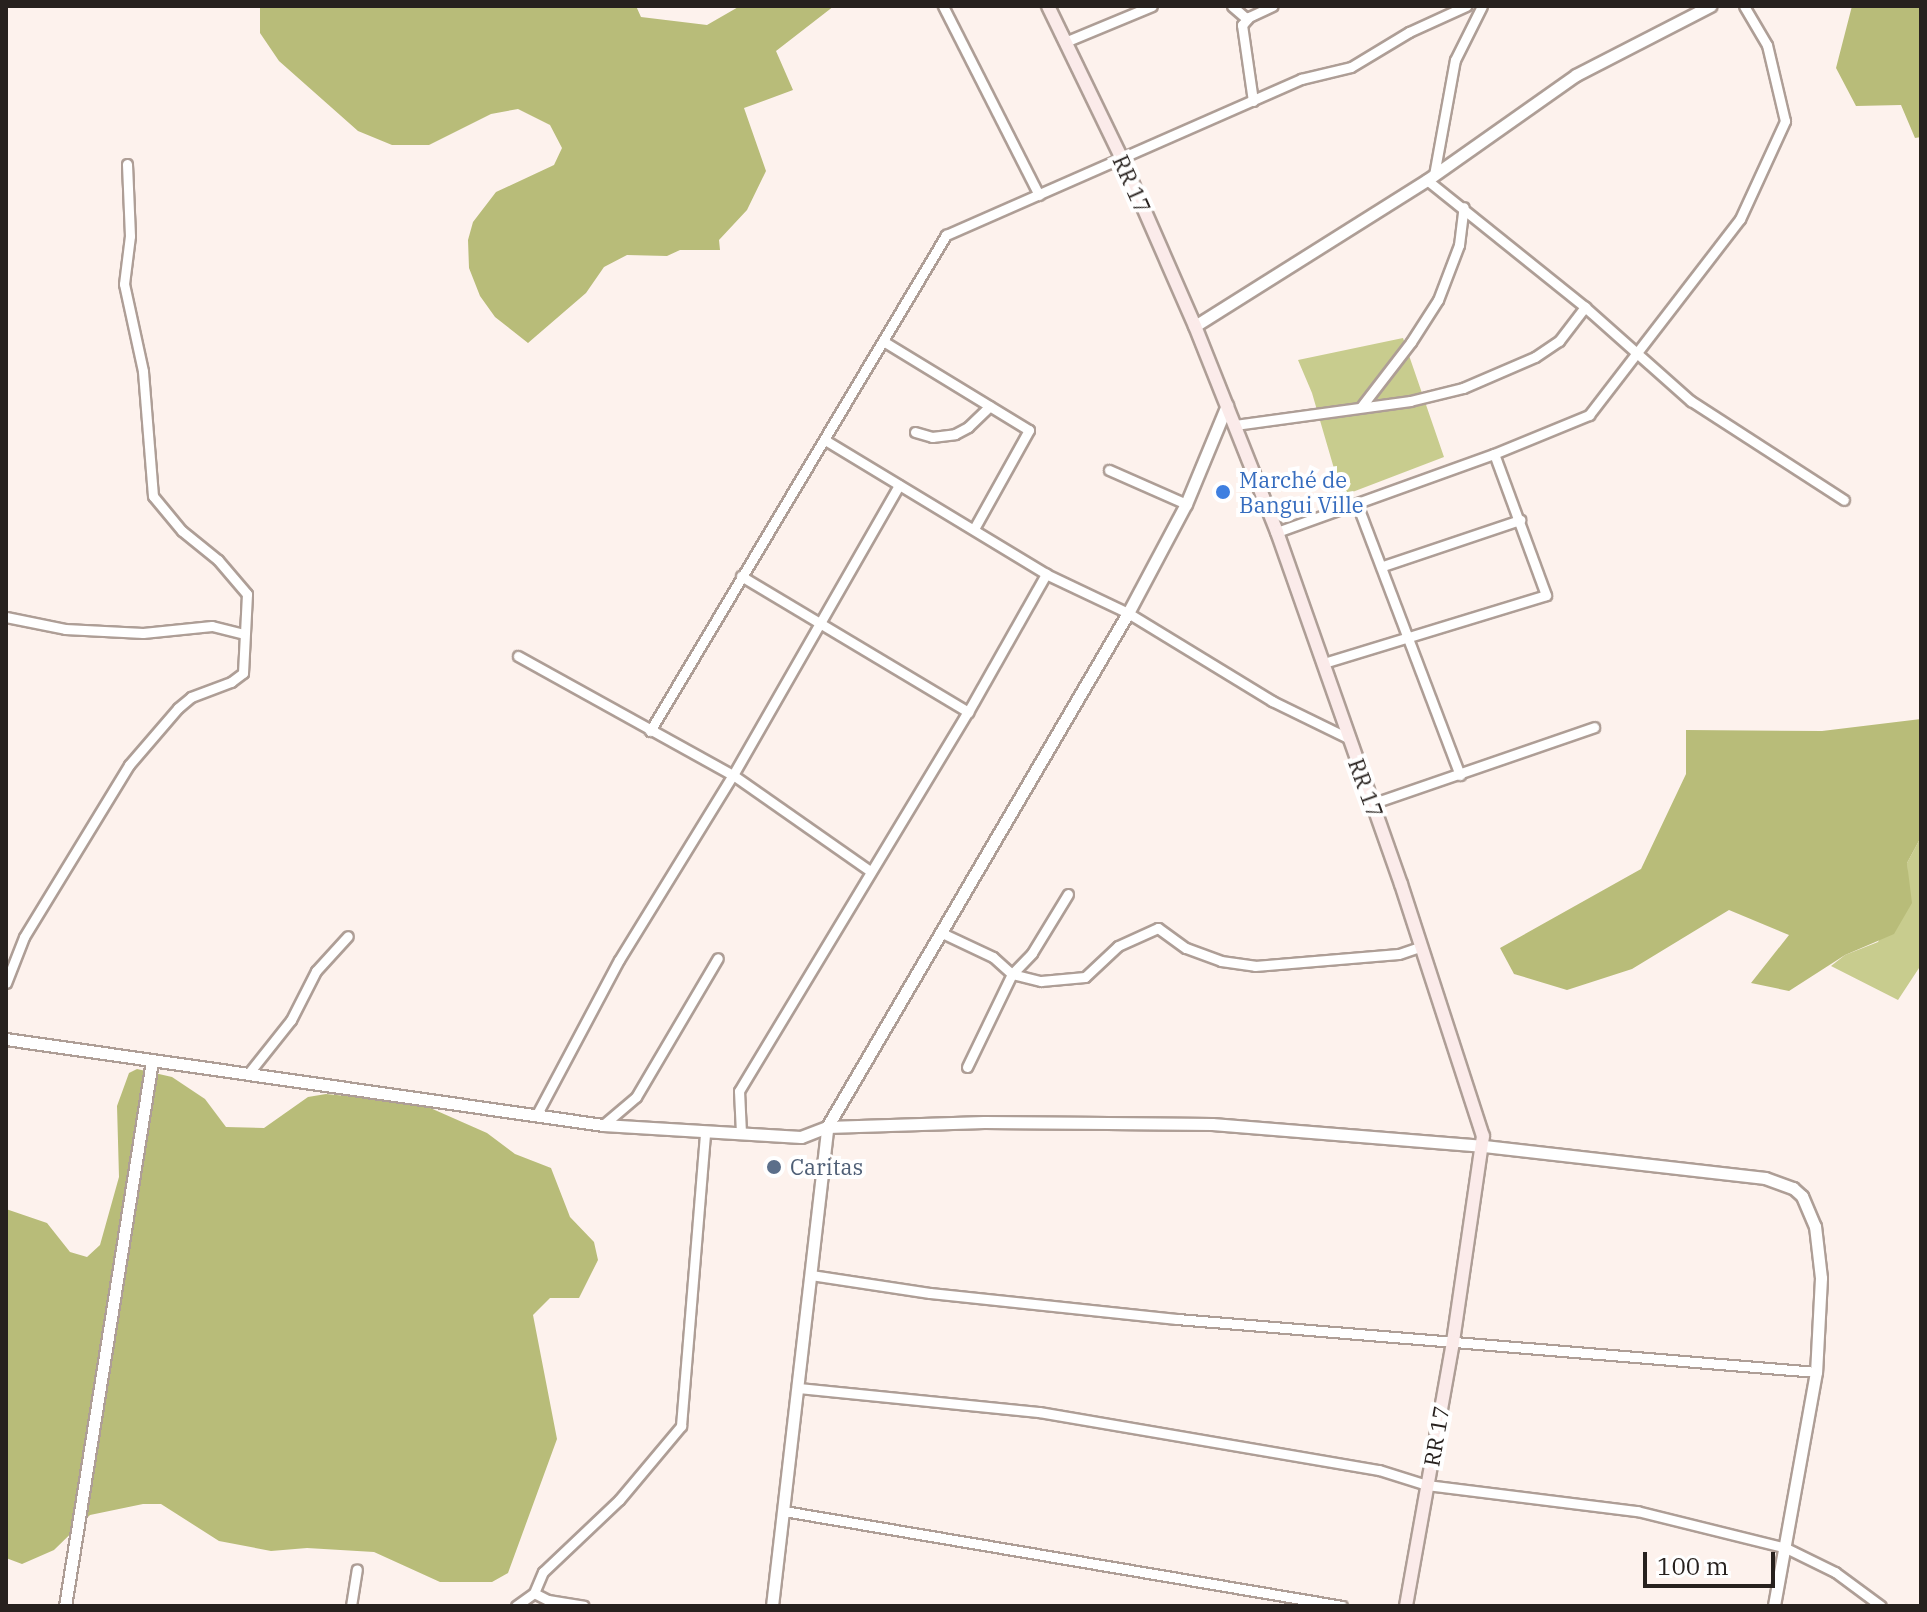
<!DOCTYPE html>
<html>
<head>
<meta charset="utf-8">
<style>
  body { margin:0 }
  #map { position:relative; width:1927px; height:1612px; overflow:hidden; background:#fdf2ed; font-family:"IBM Plex Serif",serif }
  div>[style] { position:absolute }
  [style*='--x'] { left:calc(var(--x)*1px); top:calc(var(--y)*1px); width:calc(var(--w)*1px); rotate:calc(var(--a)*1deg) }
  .green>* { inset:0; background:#c8cc8e }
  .forest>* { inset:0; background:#b8bc79 }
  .roads { filter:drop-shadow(2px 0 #ae9e96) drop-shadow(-2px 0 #ae9e96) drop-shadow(0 2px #ae9e96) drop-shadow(0 -2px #ae9e96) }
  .minor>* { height:9px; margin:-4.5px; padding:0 4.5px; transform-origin:4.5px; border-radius:4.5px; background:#fff }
  .tertiary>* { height:11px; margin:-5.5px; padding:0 5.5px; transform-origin:5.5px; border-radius:5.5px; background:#fff }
  .secondary>* { height:12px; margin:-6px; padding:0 6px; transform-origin:6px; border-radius:6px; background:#fbebea }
  .dots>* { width:22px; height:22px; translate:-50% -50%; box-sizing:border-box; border:4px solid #fff; border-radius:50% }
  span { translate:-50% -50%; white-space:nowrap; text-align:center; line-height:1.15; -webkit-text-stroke:8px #fff; paint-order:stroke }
  .street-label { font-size:22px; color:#27211e }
  .shop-label { font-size:22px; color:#366cbe }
  .left { translate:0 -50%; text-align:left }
  .service-label { font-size:22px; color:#4e5e75 }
  .frame { position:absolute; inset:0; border:8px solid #27211e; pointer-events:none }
  .scale { position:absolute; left:1643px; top:1552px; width:132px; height:36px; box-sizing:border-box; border:4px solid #27211e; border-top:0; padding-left:10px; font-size:24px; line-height:28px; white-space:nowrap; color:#27211e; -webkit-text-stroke:6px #fff; paint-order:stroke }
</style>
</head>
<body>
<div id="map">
  <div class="green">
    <div style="clip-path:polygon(1403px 338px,1444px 457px,1342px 496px,1312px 393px,1298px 360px)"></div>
    <div style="clip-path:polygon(1921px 837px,1921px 965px,1898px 1000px,1831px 966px,1845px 955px,1878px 942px,1908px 884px,1907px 863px)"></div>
  </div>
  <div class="forest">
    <div style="clip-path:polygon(260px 6px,636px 6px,641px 17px,707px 25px,740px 6px,834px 6px,776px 51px,793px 90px,744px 108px,766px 171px,747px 210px,719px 240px,720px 250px,680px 250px,667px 256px,627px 255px,604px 267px,586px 293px,528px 343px,495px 317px,480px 296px,469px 268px,468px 240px,473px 222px,496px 192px,554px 165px,562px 148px,550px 125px,518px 109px,491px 114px,429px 145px,392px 145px,358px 131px,279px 61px,260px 33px)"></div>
    <div style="clip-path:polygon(1852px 6px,1921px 6px,1921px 137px,1915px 138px,1901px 105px,1856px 106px,1836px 68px)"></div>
    <div style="clip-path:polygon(1921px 719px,1921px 837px,1907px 863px,1912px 903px,1894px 934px,1845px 955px,1789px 991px,1751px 983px,1789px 935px,1729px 910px,1632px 969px,1567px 990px,1514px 974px,1500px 948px,1641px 869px,1686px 774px,1686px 730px,1822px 731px)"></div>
    <div style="clip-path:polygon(137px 1069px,172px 1077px,205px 1099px,226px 1127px,264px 1128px,308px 1097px,326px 1094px,419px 1103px,487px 1133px,515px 1154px,551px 1168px,570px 1217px,594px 1242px,598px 1260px,579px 1298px,550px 1298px,533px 1315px,557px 1439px,508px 1573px,492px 1582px,440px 1582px,374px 1552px,307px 1548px,271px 1551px,219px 1541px,161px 1504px,143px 1504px,90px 1515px,54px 1550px,22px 1564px,6px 1558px,6px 1209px,47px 1223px,70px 1252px,87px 1257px,100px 1245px,119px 1177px,117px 1106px,129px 1073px)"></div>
  </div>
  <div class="roads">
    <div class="minor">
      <div style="--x:943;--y:6;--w:212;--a:63.1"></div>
      <div style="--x:1232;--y:6;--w:20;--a:41"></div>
      <div style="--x:1065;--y:42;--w:94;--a:-22.5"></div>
      <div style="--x:1253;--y:101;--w:77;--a:-98.2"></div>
      <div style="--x:1242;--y:25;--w:11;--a:-49"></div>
      <div style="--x:1249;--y:17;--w:26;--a:-25"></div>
      <div style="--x:1434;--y:175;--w:117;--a:-79.7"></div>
      <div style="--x:1455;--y:60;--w:60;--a:-63.4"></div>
      <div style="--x:1427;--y:180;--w:203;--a:38.8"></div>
      <div style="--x:1585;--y:307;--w:142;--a:41.6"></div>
      <div style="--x:1691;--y:401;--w:182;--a:32.9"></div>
      <div style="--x:883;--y:341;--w:171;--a:31.4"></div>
      <div style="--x:1029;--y:430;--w:113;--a:119.1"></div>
      <div style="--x:1361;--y:407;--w:82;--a:-52.4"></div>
      <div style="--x:1411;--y:342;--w:50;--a:-57.3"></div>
      <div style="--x:1438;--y:300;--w:59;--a:-69.1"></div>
      <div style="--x:1459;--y:245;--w:38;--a:-83"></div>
      <div style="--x:1235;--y:425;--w:177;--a:-7.8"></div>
      <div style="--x:1410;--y:401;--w:55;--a:-13.8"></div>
      <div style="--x:1463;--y:388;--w:78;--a:-23.3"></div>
      <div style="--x:1535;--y:357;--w:29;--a:-34"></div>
      <div style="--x:1559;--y:341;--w:43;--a:-52.6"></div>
      <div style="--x:915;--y:432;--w:18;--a:16"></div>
      <div style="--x:932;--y:437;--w:23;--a:-7"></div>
      <div style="--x:955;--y:434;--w:15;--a:-28"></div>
      <div style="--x:968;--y:427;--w:30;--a:-44"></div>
      <div style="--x:825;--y:440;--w:258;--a:31.2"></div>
      <div style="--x:1046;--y:574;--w:91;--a:25.4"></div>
      <div style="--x:1128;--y:613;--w:169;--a:31.4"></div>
      <div style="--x:1272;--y:701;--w:85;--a:26"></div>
      <div style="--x:1109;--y:470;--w:84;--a:23.8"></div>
      <div style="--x:1357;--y:504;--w:290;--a:69.2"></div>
      <div style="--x:1277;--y:532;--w:231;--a:-19.8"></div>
      <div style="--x:1494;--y:454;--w:103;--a:-22.3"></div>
      <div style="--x:1589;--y:415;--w:247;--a:-52.4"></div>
      <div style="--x:1740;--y:219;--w:108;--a:-65.3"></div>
      <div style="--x:1785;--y:121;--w:78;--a:-103.3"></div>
      <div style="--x:1767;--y:45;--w:45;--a:-120.5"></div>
      <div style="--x:1383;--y:566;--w:145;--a:-18.6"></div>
      <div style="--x:741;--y:576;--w:265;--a:30.9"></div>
      <div style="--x:6;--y:617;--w:60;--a:11.5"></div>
      <div style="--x:65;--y:629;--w:78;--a:2.9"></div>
      <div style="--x:143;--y:633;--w:69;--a:-5.8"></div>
      <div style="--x:212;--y:626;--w:32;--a:14"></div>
      <div style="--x:518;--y:656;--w:246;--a:29"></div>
      <div style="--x:733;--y:775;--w:167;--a:35"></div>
      <div style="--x:1324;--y:663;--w:232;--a:-17"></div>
      <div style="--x:1546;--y:595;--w:150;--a:-110.2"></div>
      <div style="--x:650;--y:731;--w:578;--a:-59.17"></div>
      <div style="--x:946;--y:235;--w:388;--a:-23.7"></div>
      <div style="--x:1301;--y:79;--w:51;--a:-13.5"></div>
      <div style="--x:1351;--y:67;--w:68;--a:-31.1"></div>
      <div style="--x:1409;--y:32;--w:63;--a:-24.5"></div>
      <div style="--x:1371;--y:804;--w:236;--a:-19"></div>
      <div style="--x:942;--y:933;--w:56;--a:25.2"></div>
      <div style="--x:993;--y:957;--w:25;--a:42"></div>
      <div style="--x:1012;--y:974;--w:30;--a:14"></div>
      <div style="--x:1041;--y:981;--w:44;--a:-5.2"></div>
      <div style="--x:1085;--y:977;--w:45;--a:-43.2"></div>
      <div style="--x:1118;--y:946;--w:44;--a:-24.2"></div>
      <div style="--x:1158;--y:928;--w:34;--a:36"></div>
      <div style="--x:1186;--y:948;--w:37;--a:20"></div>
      <div style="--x:1221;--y:961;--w:34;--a:8"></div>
      <div style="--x:1255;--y:966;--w:144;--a:-4.8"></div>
      <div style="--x:1399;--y:954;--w:24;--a:-19"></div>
      <div style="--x:6;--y:983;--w:49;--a:-68.6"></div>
      <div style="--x:24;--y:937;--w:202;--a:-58.6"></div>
      <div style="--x:129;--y:765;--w:75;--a:-49.3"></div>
      <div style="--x:178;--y:708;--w:17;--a:-40"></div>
      <div style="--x:191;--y:697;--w:43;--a:-20.6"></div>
      <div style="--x:231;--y:682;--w:15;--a:-37"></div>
      <div style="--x:243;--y:673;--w:79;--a:-87.1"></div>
      <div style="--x:247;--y:594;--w:45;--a:-130.5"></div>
      <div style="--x:218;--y:560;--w:46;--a:-141.1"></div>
      <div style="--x:182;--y:531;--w:45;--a:-129.6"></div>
      <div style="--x:153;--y:496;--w:125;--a:-94.6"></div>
      <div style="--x:143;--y:371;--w:89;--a:-102.3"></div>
      <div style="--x:124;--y:284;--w:48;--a:-82.9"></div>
      <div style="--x:130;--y:236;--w:72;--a:-92.4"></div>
      <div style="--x:967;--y:1067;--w:103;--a:-64.2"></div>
      <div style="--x:1012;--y:974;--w:29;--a:-46"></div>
      <div style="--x:1032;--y:953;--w:69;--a:-58.6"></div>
      <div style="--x:248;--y:1074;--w:69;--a:-51.5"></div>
      <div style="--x:291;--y:1020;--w:55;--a:-63"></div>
      <div style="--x:316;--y:971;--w:47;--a:-47.6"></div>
      <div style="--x:537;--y:1114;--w:174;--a:-62"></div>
      <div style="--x:619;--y:960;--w:217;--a:-58.4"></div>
      <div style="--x:733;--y:775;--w:334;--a:-60.2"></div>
      <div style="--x:603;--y:1125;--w:43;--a:-40.3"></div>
      <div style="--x:636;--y:1097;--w:161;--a:-59.5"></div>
      <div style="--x:741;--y:1133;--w:42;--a:-92.7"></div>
      <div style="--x:739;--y:1091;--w:443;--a:-58.9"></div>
      <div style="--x:968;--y:712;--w:159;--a:-60.5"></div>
      <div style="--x:811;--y:1275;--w:120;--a:8.6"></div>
      <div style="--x:930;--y:1293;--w:248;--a:6"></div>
      <div style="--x:1177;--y:1319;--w:641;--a:4.74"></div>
      <div style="--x:798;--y:1388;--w:242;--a:5.7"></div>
      <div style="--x:1039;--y:1412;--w:345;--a:9.7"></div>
      <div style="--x:1379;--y:1470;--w:50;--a:17.4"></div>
      <div style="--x:1427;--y:1485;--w:212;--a:7.1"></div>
      <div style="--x:1637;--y:1511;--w:154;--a:13.9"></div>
      <div style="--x:1786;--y:1548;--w:55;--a:26.1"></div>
      <div style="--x:1835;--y:1572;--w:57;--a:36.5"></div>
      <div style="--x:784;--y:1511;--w:566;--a:9.66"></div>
      <div style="--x:534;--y:1593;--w:16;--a:27"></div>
      <div style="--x:548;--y:1600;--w:36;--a:9"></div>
      <div style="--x:351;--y:1606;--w:37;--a:-81"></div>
      <div style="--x:516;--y:1606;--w:22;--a:-36"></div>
      <div style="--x:534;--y:1593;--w:23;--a:-67"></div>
      <div style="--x:543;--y:1572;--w:105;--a:-43.5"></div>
      <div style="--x:619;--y:1500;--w:97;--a:-50"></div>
      <div style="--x:681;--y:1426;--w:296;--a:-85.3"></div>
    </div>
    <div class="tertiary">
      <div style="--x:1195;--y:326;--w:274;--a:-32.2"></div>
      <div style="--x:1427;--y:180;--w:182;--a:-35.2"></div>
      <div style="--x:1576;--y:75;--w:151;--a:-27.2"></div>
      <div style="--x:6;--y:1039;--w:603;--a:8.2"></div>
      <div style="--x:603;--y:1125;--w:198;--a:3.5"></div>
      <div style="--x:801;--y:1137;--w:28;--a:-21"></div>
      <div style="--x:827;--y:1127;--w:157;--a:-1.8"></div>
      <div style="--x:984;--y:1122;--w:228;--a:0.5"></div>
      <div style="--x:1212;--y:1124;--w:273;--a:4.6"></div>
      <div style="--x:1484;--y:1146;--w:283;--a:6.5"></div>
      <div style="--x:1765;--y:1178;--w:30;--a:20"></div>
      <div style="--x:1793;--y:1188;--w:12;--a:42"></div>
      <div style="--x:1802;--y:1196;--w:33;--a:67"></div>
      <div style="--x:1815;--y:1226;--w:52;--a:83.4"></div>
      <div style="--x:1821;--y:1278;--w:94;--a:93"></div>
      <div style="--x:1816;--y:1372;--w:238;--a:100.2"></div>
      <div style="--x:65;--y:1606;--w:552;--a:-80.93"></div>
      <div style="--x:772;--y:1606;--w:482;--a:-83.4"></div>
      <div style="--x:827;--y:1127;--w:596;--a:-59.65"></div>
      <div style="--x:1128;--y:613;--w:123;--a:-62"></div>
      <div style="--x:1186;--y:504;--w:107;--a:-67.5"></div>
    </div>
    <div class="secondary">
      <div style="--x:1048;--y:6;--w:170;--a:64.2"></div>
      <div style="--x:1122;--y:159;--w:182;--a:66.4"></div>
      <div style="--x:1195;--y:326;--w:222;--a:68.3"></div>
      <div style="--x:1277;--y:532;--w:373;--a:70.6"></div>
      <div style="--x:1401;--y:884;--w:265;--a:72"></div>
      <div style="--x:1483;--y:1136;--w:208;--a:98.3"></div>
      <div style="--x:1453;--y:1342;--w:268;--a:100.1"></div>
    </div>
  </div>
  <div class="dots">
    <div style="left:1223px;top:492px;background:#3f7fe0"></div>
    <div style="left:774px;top:1167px;background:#5c6f8a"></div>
  </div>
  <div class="street-label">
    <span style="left:1132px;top:184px;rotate:66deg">RR 17</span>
    <span style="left:1366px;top:788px;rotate:70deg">RR 17</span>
    <span style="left:1436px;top:1436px;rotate:-80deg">RR 17</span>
  </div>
  <div class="shop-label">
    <span class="left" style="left:1239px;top:492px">Marché de<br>Bangui Ville</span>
  </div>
  <div class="service-label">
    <span class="left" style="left:790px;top:1167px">Caritas</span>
  </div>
  <div class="frame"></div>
  <div class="scale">100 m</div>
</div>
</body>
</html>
